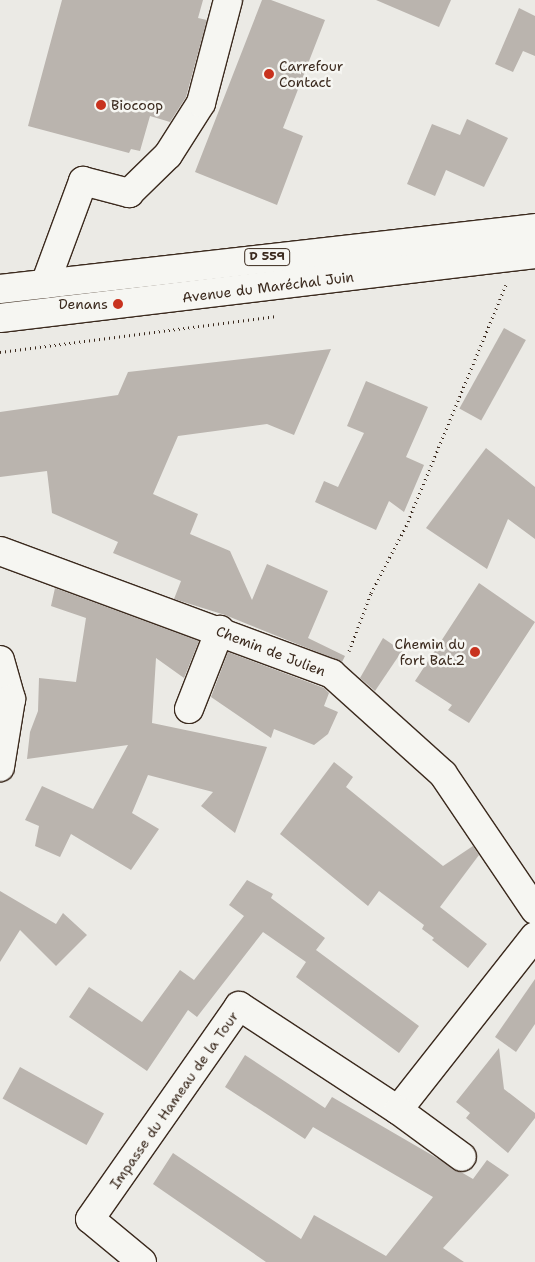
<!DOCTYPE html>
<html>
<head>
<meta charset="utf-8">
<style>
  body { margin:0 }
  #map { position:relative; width:535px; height:1262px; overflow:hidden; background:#ebeae5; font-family:"Shantell Sans",sans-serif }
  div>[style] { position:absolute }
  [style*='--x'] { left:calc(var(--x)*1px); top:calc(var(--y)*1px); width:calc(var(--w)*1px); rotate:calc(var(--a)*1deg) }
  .building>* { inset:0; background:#bab4ae; transform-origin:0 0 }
  .path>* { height:3px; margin-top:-1.5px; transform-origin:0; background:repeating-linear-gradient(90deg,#3b2a1e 0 1px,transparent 0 5px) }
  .roads { filter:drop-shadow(1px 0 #3b2a1e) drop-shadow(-1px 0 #3b2a1e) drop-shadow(0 1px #3b2a1e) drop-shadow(0 -1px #3b2a1e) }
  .minor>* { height:28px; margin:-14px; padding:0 14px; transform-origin:14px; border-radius:14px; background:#f6f6f2 }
  .major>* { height:28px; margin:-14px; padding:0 14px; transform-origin:14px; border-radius:14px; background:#f6f6f2 }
  .dots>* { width:14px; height:14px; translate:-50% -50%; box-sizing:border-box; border:2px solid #f6f6f2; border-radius:50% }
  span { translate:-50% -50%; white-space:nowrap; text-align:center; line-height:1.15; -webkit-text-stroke:5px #f6f6f2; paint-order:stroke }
  .shield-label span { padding:1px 4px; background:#f6f6f2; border:1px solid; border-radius:4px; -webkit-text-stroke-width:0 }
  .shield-label { font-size:12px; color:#3b2a1e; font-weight:700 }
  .poi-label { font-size:14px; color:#3b2a1e }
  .left { translate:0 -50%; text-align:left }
  .right { translate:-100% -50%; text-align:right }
  .street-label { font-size:14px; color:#3b2a1e }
</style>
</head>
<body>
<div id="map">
  <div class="building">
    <div style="clip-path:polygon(62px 0,203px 0,198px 18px,207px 20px,186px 97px,170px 122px,150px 116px,140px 151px,131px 149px,129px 153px,28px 126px)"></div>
    <div style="clip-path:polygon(262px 0,271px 0,325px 20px,283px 128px,303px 136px,277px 205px,195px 172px)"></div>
    <div style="clip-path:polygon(376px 0,451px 0,439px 27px)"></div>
    <div style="clip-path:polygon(519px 8px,535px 16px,535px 56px,523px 51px,513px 72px,495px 64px)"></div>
    <div style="clip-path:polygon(467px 119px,508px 138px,484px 187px,446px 170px,435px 196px,407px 184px,432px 124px,460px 135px)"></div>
    <div style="left:504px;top:328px;width:25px;height:92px;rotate:29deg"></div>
    <div style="clip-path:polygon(331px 349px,294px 435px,267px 424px,178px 436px,153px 494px,198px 514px,190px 534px,230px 551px,252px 600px,267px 564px,328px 591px,308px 638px,345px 656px,342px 662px,225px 615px,174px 599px,181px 581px,113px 553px,118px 542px,52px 513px,47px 471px,0 477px,0 412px,118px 395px,128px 372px)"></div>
    <div style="clip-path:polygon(366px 381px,428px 407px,406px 457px,424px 465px,404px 512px,389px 501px,376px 530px,315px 502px,324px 481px,338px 487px,364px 433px,347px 426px)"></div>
    <div style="clip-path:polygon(486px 448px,535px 487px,535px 539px,508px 519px,487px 569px,426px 528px)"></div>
    <div style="clip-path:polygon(479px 583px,535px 622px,469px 723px,448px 710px,452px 705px,415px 681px)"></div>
    <div style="clip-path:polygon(55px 588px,199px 641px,184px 678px,156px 658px,152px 723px,267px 747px,235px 833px,201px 806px,213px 792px,148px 775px,132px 813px,159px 829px,131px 870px,71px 834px,60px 857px,35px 846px,39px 826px,25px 820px,42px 786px,93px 809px,128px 745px,27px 759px,30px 732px,38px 711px,39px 678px,76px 682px,86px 618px,51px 606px)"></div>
    <div style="clip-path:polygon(383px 638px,402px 651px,375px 691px,360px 678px)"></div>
    <div style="clip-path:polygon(228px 652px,324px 688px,329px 693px,324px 706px,338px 712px,328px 734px,314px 745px,274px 729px,271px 738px,211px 697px)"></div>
    <div style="clip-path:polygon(334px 762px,353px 777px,346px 787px,443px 866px,473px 846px,479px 855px,440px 907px,487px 944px,468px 968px,432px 940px,434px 938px,422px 929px,424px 925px,379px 891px,368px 906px,280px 834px)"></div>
    <div style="clip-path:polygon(247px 880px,273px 894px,271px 898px,325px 938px,316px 950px,419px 1026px,399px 1053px,296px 977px,306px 962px,263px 932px,197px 1017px,188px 1010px,147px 1071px,69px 1017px,89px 987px,142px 1022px,180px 970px,194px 980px,244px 916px,229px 905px)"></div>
    <div style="clip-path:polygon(0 891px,56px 924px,63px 913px,87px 935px,56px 966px,20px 930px,0 962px)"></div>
    <div style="clip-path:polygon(535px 979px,535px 1024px,516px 1052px,495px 1037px)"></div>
    <div style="clip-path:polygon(499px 1048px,504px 1089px,535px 1113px,535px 1118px,508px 1153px,466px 1118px,470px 1113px,456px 1102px)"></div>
    <div style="clip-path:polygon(245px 1055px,325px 1108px,332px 1097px,473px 1179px,487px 1160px,509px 1175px,443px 1248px,464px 1262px,266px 1262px,153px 1184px,173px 1153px,301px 1239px,314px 1215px,386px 1256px,433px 1197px,313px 1127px,305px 1139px,225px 1087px)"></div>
    <div style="left:20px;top:1067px;width:96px;height:36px;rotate:29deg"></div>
  </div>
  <div class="path">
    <div style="--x:0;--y:352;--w:279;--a:-7.4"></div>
    <div style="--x:349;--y:651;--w:62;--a:-69.2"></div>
    <div style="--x:371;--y:593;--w:76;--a:-62.4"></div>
    <div style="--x:406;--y:526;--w:261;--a:-67.5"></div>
  </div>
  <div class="roads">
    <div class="minor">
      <div style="--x:45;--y:284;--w:110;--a:-69.7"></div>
      <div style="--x:83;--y:181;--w:48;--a:14.6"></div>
      <div style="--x:129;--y:193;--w:54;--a:-44.3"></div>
      <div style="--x:168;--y:155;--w:62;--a:-57.6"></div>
      <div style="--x:201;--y:103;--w:106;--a:-75.3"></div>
      <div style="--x:0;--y:551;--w:354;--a:20.3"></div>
      <div style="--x:332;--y:674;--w:149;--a:42"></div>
      <div style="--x:443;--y:774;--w:164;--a:55.9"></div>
      <div style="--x:0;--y:660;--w:41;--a:74.2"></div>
      <div style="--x:11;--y:699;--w:69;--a:99.2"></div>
      <div style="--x:189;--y:709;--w:85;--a:-68.6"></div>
      <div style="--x:398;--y:1110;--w:221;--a:-51.8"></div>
      <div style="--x:142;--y:1262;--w:67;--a:-140.4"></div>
      <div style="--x:90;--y:1219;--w:260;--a:-55"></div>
      <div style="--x:239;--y:1006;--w:190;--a:33.2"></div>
      <div style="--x:398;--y:1110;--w:79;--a:36.3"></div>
    </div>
    <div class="major">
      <div style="--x:0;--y:289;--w:538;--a:-6.5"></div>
      <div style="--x:0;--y:318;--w:539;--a:-6.82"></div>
    </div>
  </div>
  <div class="dots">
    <div style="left:269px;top:74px;background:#c8321e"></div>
    <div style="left:101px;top:105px;background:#c8321e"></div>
    <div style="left:118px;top:304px;background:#c8321e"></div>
    <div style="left:475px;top:652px;background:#c8321e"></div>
  </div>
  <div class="shield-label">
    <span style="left:267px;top:257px">D 559</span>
  </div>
  <div class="poi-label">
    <span class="left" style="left:279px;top:74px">Carrefour<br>Contact</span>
    <span class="left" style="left:111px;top:105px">Biocoop</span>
    <span class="right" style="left:108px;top:304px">Denans</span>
    <span class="right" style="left:465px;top:652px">Chemin du<br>fort Bat.2</span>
  </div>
  <div class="street-label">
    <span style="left:268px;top:287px;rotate:-7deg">Avenue du Maréchal Juin</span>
    <span style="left:271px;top:651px;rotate:21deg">Chemin de Julien</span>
    <span style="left:174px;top:1100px;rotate:-55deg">Impasse du Hameau de la Tour</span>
  </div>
</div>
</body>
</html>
